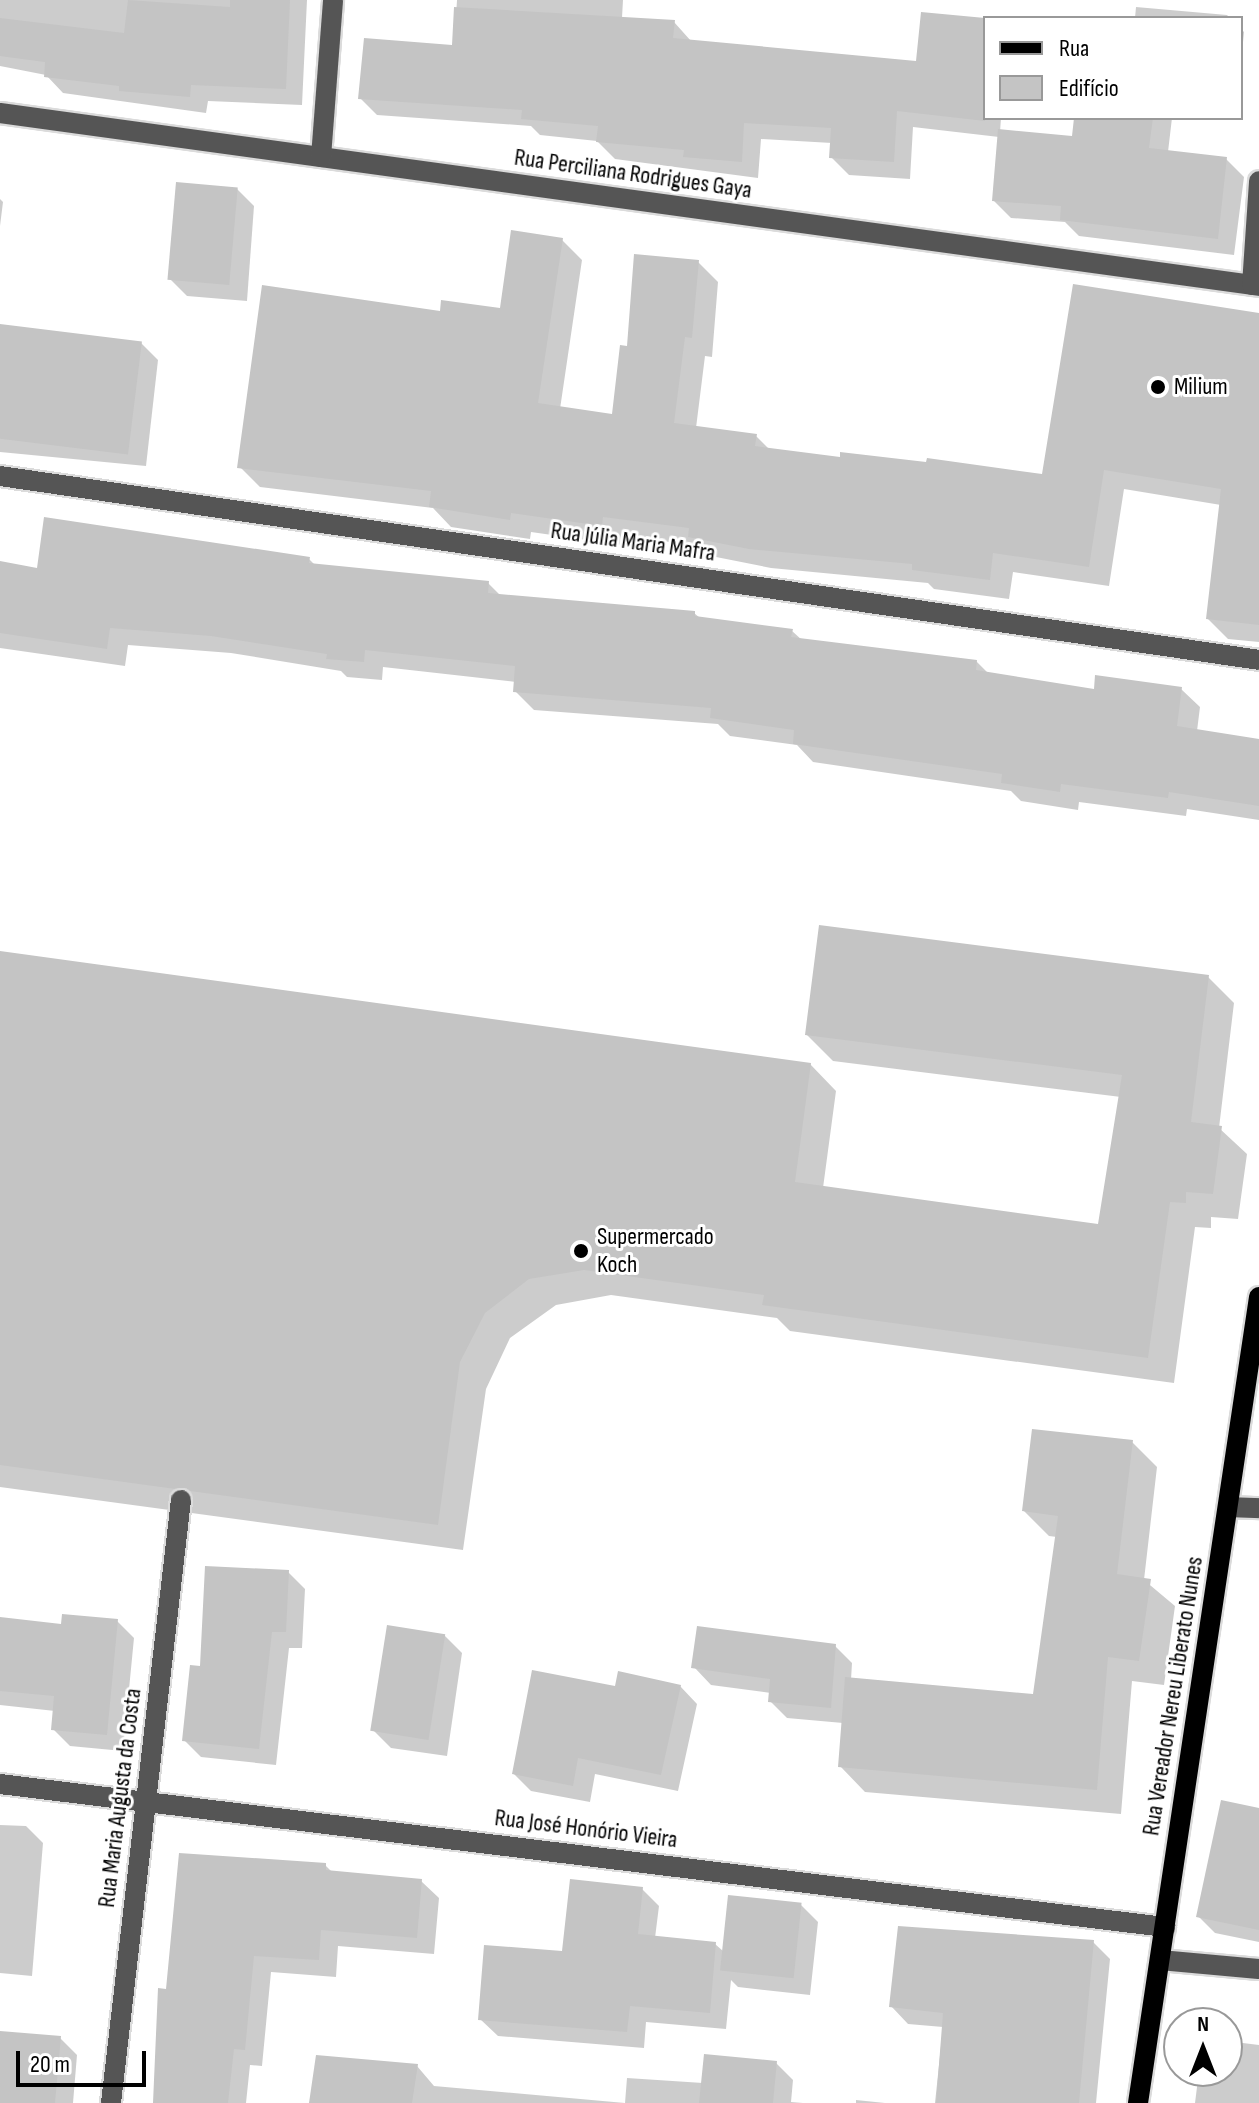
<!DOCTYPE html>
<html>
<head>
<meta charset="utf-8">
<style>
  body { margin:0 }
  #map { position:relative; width:1259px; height:2103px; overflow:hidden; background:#fff; font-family:"Sofia Sans Condensed",sans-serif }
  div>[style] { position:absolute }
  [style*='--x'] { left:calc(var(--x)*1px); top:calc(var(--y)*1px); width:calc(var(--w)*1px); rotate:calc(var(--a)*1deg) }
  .shadow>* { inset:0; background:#0003 }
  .building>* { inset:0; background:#c4c4c4; transform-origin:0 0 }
  .roads { filter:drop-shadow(2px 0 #dbdbdb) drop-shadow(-2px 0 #dbdbdb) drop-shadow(0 2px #dbdbdb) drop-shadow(0 -2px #dbdbdb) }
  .minor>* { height:20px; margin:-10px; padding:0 10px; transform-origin:10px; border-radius:10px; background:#555 }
  .major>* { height:20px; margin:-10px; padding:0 10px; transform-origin:10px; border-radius:10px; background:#000 }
  .dots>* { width:22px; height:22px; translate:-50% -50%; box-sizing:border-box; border:4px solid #fff; border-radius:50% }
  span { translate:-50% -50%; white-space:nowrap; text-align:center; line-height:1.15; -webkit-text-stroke:6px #fff; paint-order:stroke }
  .street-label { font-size:24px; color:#000 }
  .poi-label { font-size:24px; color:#000 }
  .left { translate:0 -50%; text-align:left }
  .legend { position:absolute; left:983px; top:16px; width:260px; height:104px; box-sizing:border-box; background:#fff; border:2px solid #999; margin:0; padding:10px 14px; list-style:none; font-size:24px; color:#000 }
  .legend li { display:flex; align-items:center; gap:16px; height:40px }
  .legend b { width:40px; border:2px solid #999 }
  .north { position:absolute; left:1163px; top:2007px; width:80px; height:80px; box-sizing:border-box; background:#fff; border:2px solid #999; border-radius:50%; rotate:0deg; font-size:22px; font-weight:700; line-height:32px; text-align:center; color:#000 }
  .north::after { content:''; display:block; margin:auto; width:28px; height:36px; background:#000; clip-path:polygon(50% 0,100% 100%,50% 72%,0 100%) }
  .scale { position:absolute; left:16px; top:2051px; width:130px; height:36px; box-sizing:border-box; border:4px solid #000; border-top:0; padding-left:10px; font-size:24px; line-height:28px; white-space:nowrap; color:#000; -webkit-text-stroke:6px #fff; paint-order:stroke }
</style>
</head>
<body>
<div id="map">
  <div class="shadow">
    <div style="clip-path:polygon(0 0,307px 0,302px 105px,208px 101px,206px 113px,63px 93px,46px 75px,0 66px)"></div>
    <div style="clip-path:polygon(457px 0,623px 0,622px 18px,674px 22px,691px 41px,918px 63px,985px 20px,985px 118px,1001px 118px,1000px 132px,1073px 138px,1076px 118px,1172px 118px,1168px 152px,1226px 159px,1244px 177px,1234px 255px,1079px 236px,1065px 222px,1011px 218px,994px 201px,999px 137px,913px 127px,910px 179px,849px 175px,831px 157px,832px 143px,761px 139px,758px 178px,615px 159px,597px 141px,540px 135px,531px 126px,377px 115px,360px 98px,454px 47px)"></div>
    <div style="clip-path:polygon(1136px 7px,1227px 15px,1230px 18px,1135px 18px)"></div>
    <div style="clip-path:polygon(1241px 29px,1244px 32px,1241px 62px)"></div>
    <div style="clip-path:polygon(237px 189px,254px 206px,247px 301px,187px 296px,170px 279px)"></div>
    <div style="clip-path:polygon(0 199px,3px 202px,0 226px)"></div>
    <div style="clip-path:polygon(562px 240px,582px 260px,560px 409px,614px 416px,628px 348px,698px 262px,718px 282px,712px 357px,705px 356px,696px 428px,756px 436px,770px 450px,841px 459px,1044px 476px,1259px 315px,1259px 642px,1228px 639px,1208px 619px,1221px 505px,1124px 489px,1109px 586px,1013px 572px,1009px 599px,934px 589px,928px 583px,771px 568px,711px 556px,700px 546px,623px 536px,622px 545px,531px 532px,530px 539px,451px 527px,433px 508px,260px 487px,240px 467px,441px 313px,501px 310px)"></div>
    <div style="clip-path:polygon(0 326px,141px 343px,158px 360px,146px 466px,0 452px)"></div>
    <div style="clip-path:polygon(309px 559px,315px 565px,488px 583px,501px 596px,694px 613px,700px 618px,792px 631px,802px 640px,976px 661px,989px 674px,1095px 691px,1181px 689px,1200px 707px,1197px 731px,1259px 741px,1259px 820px,1187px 809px,1186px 816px,1079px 802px,1078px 810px,1021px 801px,1011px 791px,813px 762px,797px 745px,730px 736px,718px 724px,534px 710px,515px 691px,516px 682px,383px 667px,382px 680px,347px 677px,341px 671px,231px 653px,128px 645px,125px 666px,0 648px,0 563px,39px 570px)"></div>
    <div style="clip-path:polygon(0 953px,810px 1064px,836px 1091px,823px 1188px,1100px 1226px,1121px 1097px,833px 1061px,807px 1035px,1208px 977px,1234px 1003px,1219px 1128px,1247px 1154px,1238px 1219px,1211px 1217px,1211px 1228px,1195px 1227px,1174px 1383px,790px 1331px,777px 1318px,611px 1295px,556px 1305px,510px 1338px,486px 1389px,463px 1550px,0 1487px)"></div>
    <div style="clip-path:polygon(1132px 1442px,1157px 1467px,1144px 1580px,1175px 1606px,1164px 1685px,1132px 1681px,1121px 1814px,865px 1792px,840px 1766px,843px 1723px,787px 1718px,770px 1701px,771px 1693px,711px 1685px,694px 1667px,835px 1646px,852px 1663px,851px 1680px,1035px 1696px,1057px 1537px,1049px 1536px,1024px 1511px)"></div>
    <div style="clip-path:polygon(288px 1572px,305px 1589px,302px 1648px,289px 1648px,276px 1765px,201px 1757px,184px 1740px)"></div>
    <div style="clip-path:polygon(0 1619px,63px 1626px,117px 1621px,134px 1638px,123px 1751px,70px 1746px,53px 1729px,55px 1711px,0 1705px)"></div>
    <div style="clip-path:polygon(444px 1635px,462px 1653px,447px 1756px,391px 1748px,374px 1731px)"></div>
    <div style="clip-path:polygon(680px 1686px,697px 1704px,678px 1791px,595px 1774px,590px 1802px,531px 1791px,514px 1774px,616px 1688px)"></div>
    <div style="clip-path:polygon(1259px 1810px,1259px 1942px,1215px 1933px,1198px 1916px)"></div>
    <div style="clip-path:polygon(0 1825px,26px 1826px,43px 1843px,32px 1976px,0 1973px)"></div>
    <div style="clip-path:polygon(325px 1865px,333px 1873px,421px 1881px,439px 1898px,434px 1954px,338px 1946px,336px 1977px,271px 1972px,262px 2066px,250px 2065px,246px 2103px,154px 2103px,168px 1991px)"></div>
    <div style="clip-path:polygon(642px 1889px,659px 1906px,655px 1938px,715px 1944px,723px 1951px,801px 1905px,818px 1922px,810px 1995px,738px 1987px,731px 1980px,726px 2029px,646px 2022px,644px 2048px,498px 2036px,480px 2019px)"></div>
    <div style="clip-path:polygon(1093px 1942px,1110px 1959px,1096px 2103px,935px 2103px,943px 2027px,908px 2024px,891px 2006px)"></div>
    <div style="clip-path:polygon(0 2033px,60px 2038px,77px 2055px,73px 2103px,0 2103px)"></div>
    <div style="clip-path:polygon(1227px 2041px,1259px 2045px,1259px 2103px,1195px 2103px,1199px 2071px,1227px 2071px)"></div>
    <div style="clip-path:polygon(776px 2063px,793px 2080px,791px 2102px,803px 2103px,311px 2103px,417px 2066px,434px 2086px,625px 2103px,627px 2078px,703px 2083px)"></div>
    <div style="clip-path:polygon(856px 2100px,885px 2103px,856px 2103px)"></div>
  </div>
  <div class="building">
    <div style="clip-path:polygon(128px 0,230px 7px,230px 0,290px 0,286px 89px,191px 85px,190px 97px,119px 91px,119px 86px,44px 77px,45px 62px,0 56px,0 18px,124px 33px)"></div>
    <div style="clip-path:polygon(454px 7px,675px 20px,673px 38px,916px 61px,921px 12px,985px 18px,985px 121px,897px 111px,894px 162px,829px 158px,831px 128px,744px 123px,742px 162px,683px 157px,684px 150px,596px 142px,598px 126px,521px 119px,522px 110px,358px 99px,364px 38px,452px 45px)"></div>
    <div style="clip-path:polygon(1074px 118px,1153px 118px,1149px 148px,1227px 157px,1218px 239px,1060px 220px,1061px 206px,992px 201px,998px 129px,1072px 136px)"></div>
    <div style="left:176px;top:182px;width:62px;height:98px;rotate:5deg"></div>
    <div style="clip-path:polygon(511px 230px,563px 238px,538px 403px,612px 414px,620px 345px,627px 346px,634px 254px,699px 260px,692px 338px,685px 337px,674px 423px,757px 434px,755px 446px,840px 457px,840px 452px,926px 462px,927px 458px,1042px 474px,1073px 284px,1259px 313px,1259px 625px,1206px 619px,1221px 489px,1104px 470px,1089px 567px,993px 553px,990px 580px,912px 570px,912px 564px,749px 549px,688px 537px,689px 528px,603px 517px,602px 526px,511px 513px,510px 520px,429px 507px,431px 491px,237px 468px,262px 285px,440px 311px,441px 300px,500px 308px)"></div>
    <div style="left:0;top:324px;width:143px;height:114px;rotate:7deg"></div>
    <div style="clip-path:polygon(44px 517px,310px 557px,309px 563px,489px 581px,488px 593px,695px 611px,695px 616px,793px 629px,791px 637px,977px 660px,976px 670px,1094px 689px,1095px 675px,1182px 687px,1177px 726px,1259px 739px,1259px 806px,1169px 792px,1168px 798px,1061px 784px,1060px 792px,1001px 783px,1002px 774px,793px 744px,794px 730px,710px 718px,711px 708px,513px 692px,515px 666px,365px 650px,364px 662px,326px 659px,327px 654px,211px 636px,110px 628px,107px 649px,0 633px,0 561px,37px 568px)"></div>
    <div style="clip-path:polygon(819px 925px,1209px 975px,1191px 1122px,1222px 1126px,1213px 1194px,1186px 1192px,1186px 1203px,1170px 1202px,1148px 1358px,762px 1305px,764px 1295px,584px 1270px,529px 1279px,485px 1313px,460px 1362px,438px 1525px,0 1465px,0 951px,811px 1063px,795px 1182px,1098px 1224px,1122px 1075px,805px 1035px)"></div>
    <div style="clip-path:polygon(1032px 1429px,1133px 1440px,1117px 1574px,1151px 1579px,1139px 1661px,1108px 1657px,1097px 1790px,838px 1767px,845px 1677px,1033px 1694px,1058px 1516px,1022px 1511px)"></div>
    <div style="clip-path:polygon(205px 1566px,289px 1570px,286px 1632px,272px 1632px,259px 1749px,182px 1741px,190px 1665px,200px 1666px)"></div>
    <div style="clip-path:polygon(62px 1614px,118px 1619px,107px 1735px,51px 1730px,54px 1696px,0 1691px,0 1617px,61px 1624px)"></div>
    <div style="left:387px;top:1625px;width:59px;height:107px;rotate:9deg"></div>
    <div style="clip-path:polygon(697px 1626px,836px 1644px,831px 1708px,768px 1702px,770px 1679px,691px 1668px)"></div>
    <div style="clip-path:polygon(532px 1670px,615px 1686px,618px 1671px,681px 1685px,661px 1775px,578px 1758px,573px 1786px,512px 1774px)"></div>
    <div style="clip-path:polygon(1221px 1800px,1259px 1808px,1259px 1930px,1196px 1917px)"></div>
    <div style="clip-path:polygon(179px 1853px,326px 1863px,326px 1870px,422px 1879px,417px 1938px,321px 1930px,319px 1960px,254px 1956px,245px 2050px,234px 2049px,228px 2103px,153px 2103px,158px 1988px,166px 1989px)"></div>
    <div style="clip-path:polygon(570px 1879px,643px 1887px,638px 1934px,716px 1942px,710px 2013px,630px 2006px,627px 2032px,478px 2020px,484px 1945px,562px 1951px)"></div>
    <div style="left:728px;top:1895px;width:74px;height:76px;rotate:6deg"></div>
    <div style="clip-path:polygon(898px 1926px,1094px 1940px,1079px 2103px,936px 2103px,943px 2013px,889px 2007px)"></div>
    <div style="clip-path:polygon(0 2031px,61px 2036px,55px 2103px,0 2103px)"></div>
    <div style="clip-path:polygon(704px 2054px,777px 2061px,773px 2103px,699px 2103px)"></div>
    <div style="clip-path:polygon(316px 2055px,418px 2064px,412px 2103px,309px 2103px)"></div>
  </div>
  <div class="roads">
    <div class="minor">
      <div style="--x:0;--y:113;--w:1271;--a:7.82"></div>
      <div style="--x:321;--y:157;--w:157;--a:-85.6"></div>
      <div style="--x:1252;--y:285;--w:104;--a:-86.1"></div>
      <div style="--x:0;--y:476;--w:1272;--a:8.31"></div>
      <div style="--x:1229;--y:1507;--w:30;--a:2"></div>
      <div style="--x:0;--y:1784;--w:1174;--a:7"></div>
      <div style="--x:1160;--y:1960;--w:99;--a:5.2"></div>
      <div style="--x:111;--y:2103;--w:607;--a:-83.38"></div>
    </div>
    <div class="major">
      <div style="--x:1138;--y:2103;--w:815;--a:-81.46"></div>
    </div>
  </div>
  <div class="dots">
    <div style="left:1158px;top:387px;background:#000"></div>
    <div style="left:581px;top:1251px;background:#000"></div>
  </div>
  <div class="street-label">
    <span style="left:633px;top:174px;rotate:8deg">Rua Perciliana Rodrigues Gaya</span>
    <span style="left:633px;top:542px;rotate:8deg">Rua Júlia Maria Mafra</span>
    <span style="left:1173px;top:1696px;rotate:-81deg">Rua Vereador Nereu Liberato Nunes</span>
    <span style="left:120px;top:1798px;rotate:-83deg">Rua Maria Augusta da Costa</span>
    <span style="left:586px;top:1829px;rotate:7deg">Rua José Honório Vieira</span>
  </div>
  <div class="poi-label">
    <span class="left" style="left:1174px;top:387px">Milium</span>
    <span class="left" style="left:597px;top:1251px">Supermercado<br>Koch</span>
  </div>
  <ul class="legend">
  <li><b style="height:10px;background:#000"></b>Rua</li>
  <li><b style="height:22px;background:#c4c4c4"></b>Edifício</li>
  </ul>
  <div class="north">N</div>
  <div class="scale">20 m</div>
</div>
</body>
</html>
